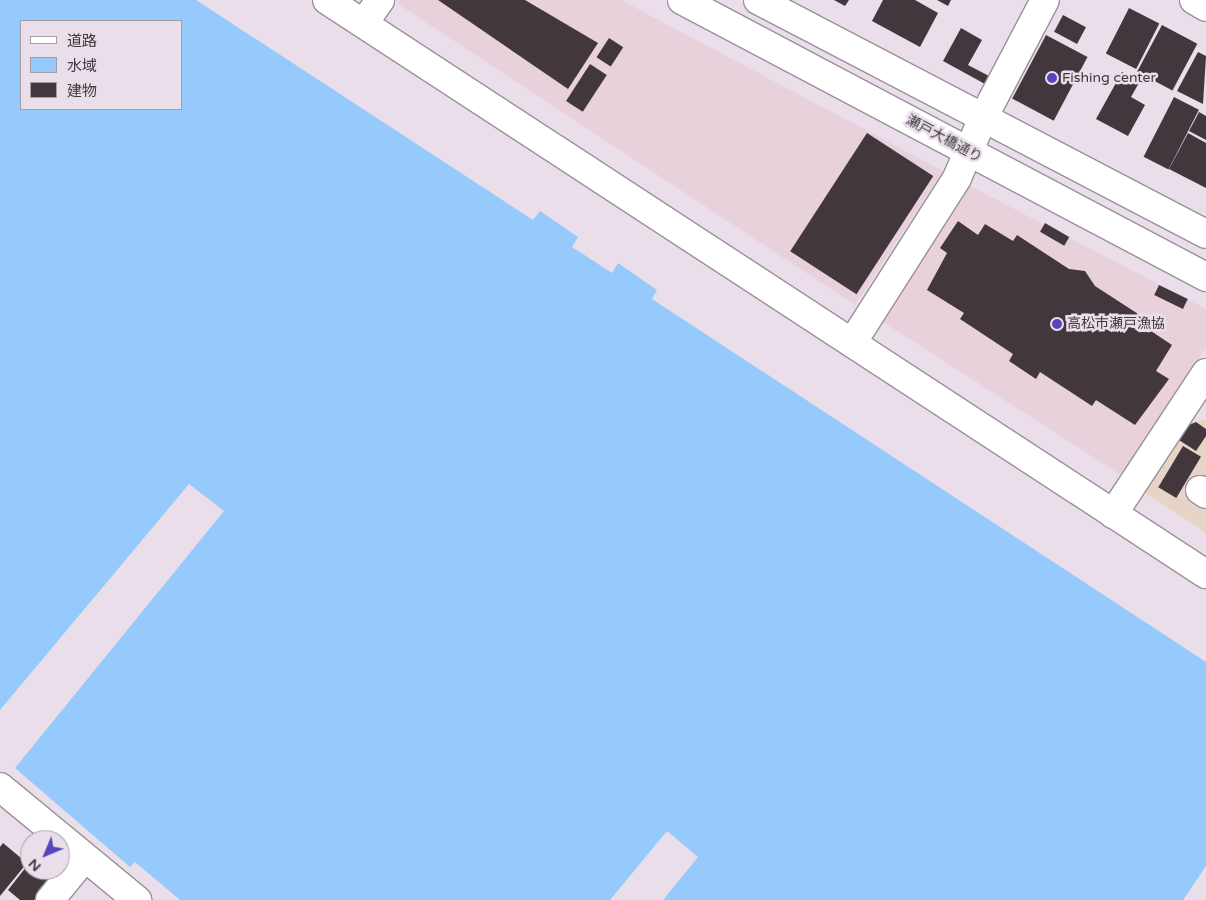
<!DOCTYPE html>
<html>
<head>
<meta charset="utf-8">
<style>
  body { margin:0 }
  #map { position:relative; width:1206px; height:900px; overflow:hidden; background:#e9dee9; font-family:"Varela Round","Noto Sans JP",sans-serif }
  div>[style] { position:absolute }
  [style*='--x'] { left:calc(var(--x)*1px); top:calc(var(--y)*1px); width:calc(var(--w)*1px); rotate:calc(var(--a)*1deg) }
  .commercial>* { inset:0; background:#e9d1db }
  .industrial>* { inset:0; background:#e8d4c6 }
  .water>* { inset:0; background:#96cafc }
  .building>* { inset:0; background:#41373d; transform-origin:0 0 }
  .roads { filter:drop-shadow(1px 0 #9a909a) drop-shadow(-1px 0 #9a909a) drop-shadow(0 1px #9a909a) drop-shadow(0 -1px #9a909a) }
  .minor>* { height:28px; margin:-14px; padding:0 14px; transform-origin:14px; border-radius:14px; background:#fff }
  .dots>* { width:14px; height:14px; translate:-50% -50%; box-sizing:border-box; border:2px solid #e9dee9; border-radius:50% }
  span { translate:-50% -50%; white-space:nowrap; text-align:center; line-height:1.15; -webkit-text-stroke:5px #e9dee9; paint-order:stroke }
  .poi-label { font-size:14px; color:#3f3b3f }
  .left { translate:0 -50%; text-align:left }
  .street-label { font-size:14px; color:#3f3b3f }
  .legend { position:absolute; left:20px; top:20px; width:162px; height:90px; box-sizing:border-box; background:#e9dee9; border:1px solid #a59da5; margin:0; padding:6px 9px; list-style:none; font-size:15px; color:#3f3b3f }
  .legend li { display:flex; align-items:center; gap:10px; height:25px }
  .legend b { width:25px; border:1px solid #a59da5 }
  .north { position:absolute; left:20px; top:830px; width:50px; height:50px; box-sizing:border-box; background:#e9dee9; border:1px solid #a59da5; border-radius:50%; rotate:225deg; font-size:14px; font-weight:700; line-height:20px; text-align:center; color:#3f3b3f }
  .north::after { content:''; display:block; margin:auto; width:18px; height:22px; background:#5544bc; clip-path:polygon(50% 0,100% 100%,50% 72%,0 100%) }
</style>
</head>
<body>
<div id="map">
  <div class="commercial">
    <div style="clip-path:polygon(400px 0,621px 0,943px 171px,855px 305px,398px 4px)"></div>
    <div style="clip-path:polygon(970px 186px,1206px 309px,1206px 348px,1121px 475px,883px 322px)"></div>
  </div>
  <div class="industrial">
    <div style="clip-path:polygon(1204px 419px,1206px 421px,1206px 533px,1144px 492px,1189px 424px)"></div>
  </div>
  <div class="water">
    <div style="clip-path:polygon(evenodd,0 0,196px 0,533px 220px,540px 211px,578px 237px,572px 247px,612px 273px,618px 263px,657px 290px,652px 299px,1206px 662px,1206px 866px,1183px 900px,663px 900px,698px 857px,667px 831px,610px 900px,180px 900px,135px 862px,130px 867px,15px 768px,224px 511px,189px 484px,0 710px,0 0,21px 21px,181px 21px,181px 109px,21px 109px,21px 21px)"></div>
  </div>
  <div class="building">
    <div style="clip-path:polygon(438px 0,525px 0,598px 43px,568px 89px)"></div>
    <div style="clip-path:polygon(834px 0,849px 0,845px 6px)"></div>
    <div style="clip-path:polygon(883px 0,915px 0,938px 13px,920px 47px,872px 21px)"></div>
    <div style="clip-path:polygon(937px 0,951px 0,948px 6px)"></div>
    <div style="left:1129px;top:8px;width:34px;height:51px;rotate:27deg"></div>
    <div style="left:1063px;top:15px;width:26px;height:19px;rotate:28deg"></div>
    <div style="left:1162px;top:25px;width:40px;height:53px;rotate:28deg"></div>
    <div style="clip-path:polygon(961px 28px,982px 40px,968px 65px,989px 76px,985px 84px,943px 61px)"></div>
    <div style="left:1046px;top:35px;width:47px;height:72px;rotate:28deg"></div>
    <div style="left:609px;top:38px;width:17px;height:23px;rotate:33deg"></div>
    <div style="clip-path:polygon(1198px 52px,1206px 56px,1203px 104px,1177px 91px)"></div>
    <div style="left:590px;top:64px;width:20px;height:44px;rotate:33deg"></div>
    <div style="clip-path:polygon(1122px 72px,1140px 81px,1131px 97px,1145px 105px,1128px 136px,1096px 119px)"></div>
    <div style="left:1174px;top:97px;width:28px;height:67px;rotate:27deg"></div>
    <div style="clip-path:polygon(1199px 112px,1206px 116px,1206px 140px,1189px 131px)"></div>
    <div style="left:867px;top:133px;width:79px;height:141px;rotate:33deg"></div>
    <div style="clip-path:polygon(1188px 133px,1206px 143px,1206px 188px,1169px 169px)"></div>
    <div style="clip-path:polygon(958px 221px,978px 235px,985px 224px,1013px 241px,1017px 235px,1069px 269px,1085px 271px,1095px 286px,1149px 321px,1145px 327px,1172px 345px,1156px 371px,1169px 379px,1135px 425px,1096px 400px,1092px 406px,1040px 372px,1036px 379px,1009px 361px,1013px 354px,960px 319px,964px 313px,927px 290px,947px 253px,940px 248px)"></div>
    <div style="left:1045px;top:223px;width:28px;height:10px;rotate:30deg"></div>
    <div style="left:1159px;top:285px;width:32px;height:11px;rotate:26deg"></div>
    <div style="clip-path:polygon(1196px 422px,1206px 429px,1206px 436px,1196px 451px,1179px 440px,1189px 425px)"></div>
    <div style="left:1183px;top:446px;width:21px;height:48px;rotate:31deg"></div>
    <div style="clip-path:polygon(3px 843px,27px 863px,0 896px,0 847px)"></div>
    <div style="clip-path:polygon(30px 862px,30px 870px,46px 870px,54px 876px,34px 900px,20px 900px,8px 890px)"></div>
  </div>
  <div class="roads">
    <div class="minor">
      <div style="--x:327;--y:0;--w:1050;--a:33.15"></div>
      <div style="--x:682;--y:0;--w:593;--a:27.86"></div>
      <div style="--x:758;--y:0;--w:505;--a:27.58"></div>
      <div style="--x:1194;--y:0;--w:14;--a:30"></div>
      <div style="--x:364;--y:23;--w:28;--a:-55"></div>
      <div style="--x:852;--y:343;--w:196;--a:-57.5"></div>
      <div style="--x:957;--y:178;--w:65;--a:-66.6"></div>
      <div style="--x:983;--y:118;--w:133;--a:-62.3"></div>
      <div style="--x:1200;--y:490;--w:7;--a:34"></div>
      <div style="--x:1113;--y:514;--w:169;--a:-56.6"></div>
      <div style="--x:0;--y:787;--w:178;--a:39.5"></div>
      <div style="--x:50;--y:900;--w:55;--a:-50.9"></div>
    </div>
  </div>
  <div class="dots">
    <div style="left:1052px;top:78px;background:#5544bc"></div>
    <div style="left:1057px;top:324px;background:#5544bc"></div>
  </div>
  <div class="poi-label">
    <span class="left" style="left:1062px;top:78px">Fishing center</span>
    <span class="left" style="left:1067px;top:324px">高松市瀬戸漁協</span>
  </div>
  <div class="street-label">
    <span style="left:944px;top:139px;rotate:28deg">瀬戸大橋通り</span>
  </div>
  <ul class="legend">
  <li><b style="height:6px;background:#fff"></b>道路</li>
  <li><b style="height:14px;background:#96cafc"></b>水域</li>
  <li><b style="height:14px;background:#41373d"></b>建物</li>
  </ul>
  <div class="north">N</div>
</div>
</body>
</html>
